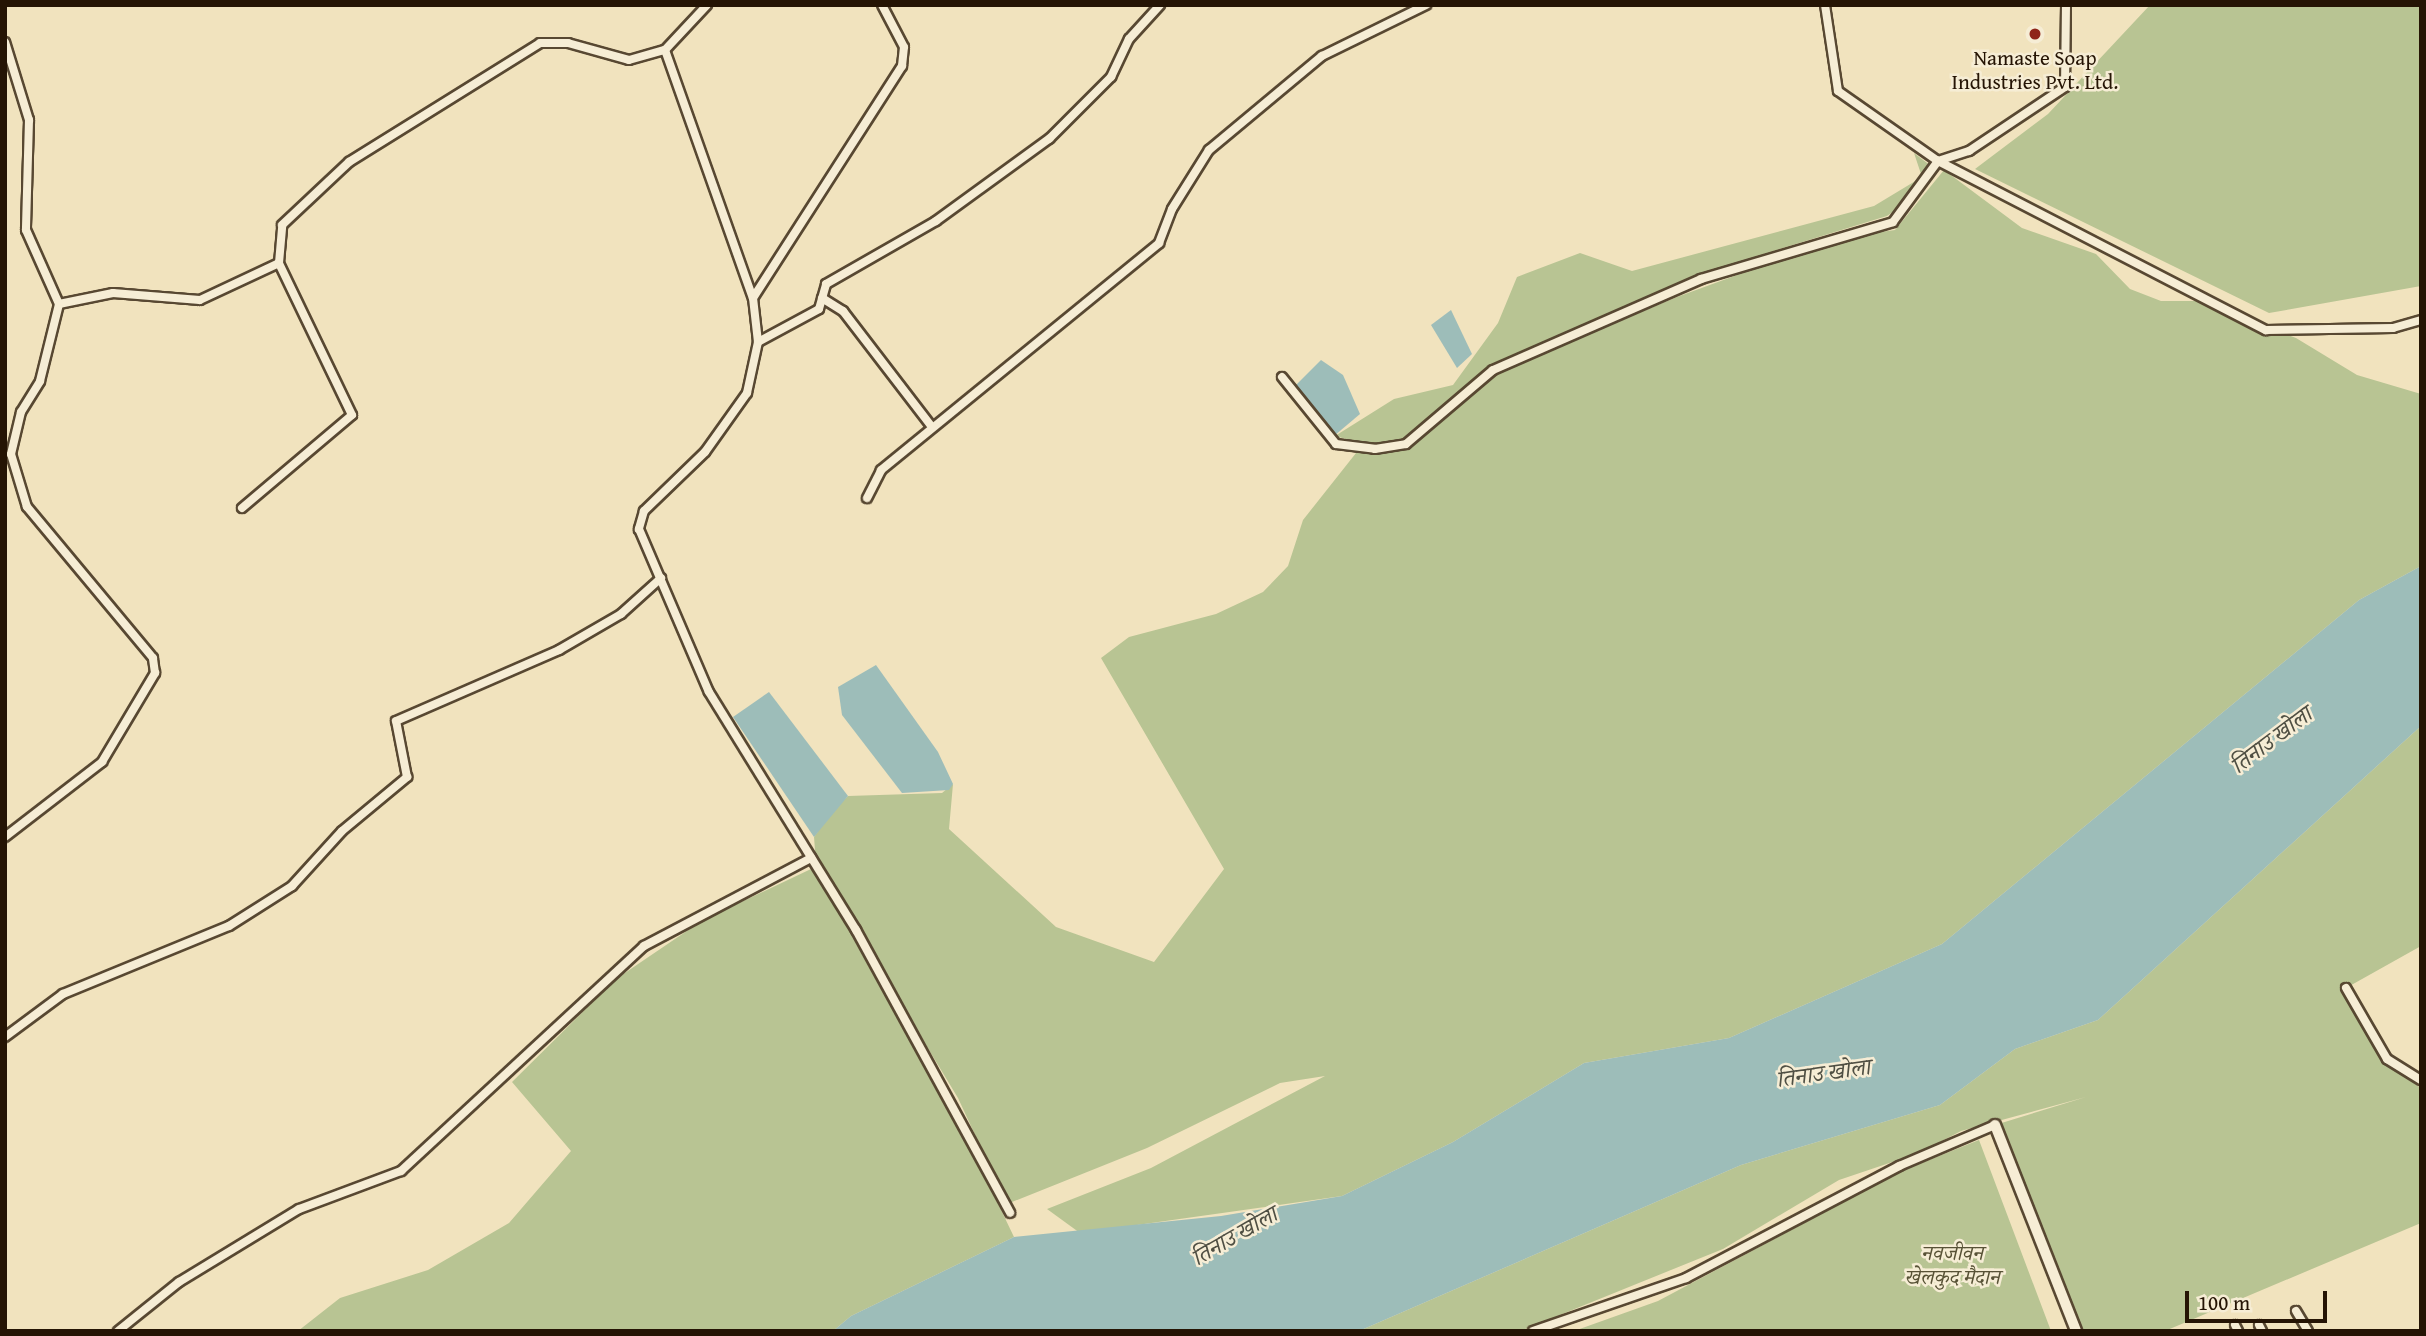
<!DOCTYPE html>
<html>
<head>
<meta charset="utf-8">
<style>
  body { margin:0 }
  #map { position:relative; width:2426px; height:1336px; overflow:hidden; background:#f1e3be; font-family:"Gentium Book Plus","Noto Serif Devanagari",serif }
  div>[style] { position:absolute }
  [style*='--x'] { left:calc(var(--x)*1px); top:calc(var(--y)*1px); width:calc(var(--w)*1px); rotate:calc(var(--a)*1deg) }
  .green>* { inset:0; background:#b8c493 }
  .water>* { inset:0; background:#9dbdb9 }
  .roads { filter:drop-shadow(2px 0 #584832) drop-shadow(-2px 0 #584832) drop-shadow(0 2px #584832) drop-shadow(0 -2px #584832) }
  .street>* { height:8px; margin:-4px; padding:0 4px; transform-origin:4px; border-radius:4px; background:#f6edd5 }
  .secondary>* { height:10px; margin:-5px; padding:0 5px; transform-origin:5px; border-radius:5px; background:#f6edd5 }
  .dots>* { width:19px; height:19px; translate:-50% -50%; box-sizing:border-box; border:4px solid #f6edd5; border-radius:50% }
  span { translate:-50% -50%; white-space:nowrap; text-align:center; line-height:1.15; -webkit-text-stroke:5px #f6edd5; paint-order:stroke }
  .poi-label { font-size:21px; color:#251404 }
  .park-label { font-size:21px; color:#585236; font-style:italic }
  .water-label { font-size:23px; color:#4f4f43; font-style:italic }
  .frame { position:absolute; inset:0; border:7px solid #251404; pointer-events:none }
  .scale { position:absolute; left:2185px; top:1291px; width:142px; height:32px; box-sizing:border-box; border:4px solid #251404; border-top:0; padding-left:9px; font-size:21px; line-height:24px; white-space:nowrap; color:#251404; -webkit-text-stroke:5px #f6edd5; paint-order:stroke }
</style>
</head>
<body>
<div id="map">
  <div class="green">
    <div style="clip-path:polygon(2150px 5px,2421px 5px,2421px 286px,2269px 313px,1975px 169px,2048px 114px)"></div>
    <div style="clip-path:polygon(1914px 153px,1931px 166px,1903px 205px,1887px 216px,1702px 273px,1485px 373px,1416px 437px,1375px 447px,1335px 436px,1394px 399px,1453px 385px,1498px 323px,1517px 277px,1580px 253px,1632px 271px,1874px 206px,1922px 177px)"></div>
    <div style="clip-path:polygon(1944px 170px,2022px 228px,2096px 254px,2130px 289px,2161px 301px,2198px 301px,2296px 338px,2357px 375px,2421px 394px,2421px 566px,2359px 600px,1942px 944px,1729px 1038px,1584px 1063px,1453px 1142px,1342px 1196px,1080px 1233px,1047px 1209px,1151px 1168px,1325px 1076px,1280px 1083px,1147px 1148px,1007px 1204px,958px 1098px,816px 863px,814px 837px,830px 814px,848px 796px,942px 793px,953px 784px,949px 829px,1056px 927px,1154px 962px,1224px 869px,1101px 658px,1129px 637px,1216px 614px,1263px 592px,1288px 566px,1303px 520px,1360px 448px,1374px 453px,1412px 444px,1496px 373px,1677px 297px,1838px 238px,1895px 230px)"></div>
    <div style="clip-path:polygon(2421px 726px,2421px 946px,2346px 988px,2387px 1059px,2420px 1088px,2421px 1223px,2165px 1331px,2076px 1331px,1995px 1125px,2086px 1097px,1961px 1131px,1919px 1153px,1839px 1180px,1723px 1249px,1520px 1331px,1359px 1331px,1741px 1165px,1940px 1105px,2015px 1049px,2098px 1020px)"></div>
    <div style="clip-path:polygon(811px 869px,859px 940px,955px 1114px,1014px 1237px,851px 1316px,833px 1331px,298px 1331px,340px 1298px,428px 1270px,509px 1223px,571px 1151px,512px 1082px,616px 979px,703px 920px)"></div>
    <div style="clip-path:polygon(1979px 1140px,2051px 1331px,1574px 1331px,1658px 1301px,1904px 1170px)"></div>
  </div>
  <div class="water">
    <div style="clip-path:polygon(1451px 310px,1472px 354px,1457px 368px,1431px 325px)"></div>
    <div style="clip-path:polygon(1321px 360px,1343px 375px,1360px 414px,1334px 436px,1293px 388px)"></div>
    <div style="clip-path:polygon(2421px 566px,2421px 726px,2098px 1020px,2015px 1049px,1940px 1105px,1741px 1165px,1359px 1331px,833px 1331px,851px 1316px,1014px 1237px,1221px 1216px,1342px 1196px,1453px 1142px,1584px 1063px,1729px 1038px,1942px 944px,2359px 600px)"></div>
    <div style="clip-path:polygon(876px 665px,938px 752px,953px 784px,949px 790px,902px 793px,842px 715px,838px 687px)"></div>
    <div style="clip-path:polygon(769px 692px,848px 796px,814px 837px,733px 717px)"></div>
  </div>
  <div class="roads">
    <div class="street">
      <div style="--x:707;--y:5;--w:62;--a:133"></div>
      <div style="--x:665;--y:50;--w:263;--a:70.5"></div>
      <div style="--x:753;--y:298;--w:44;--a:83.5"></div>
      <div style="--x:758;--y:342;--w:52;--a:102.2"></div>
      <div style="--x:747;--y:393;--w:72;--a:125.4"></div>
      <div style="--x:705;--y:452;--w:85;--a:136"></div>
      <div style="--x:644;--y:511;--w:19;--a:106"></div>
      <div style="--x:639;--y:529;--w:177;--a:66.8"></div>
      <div style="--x:709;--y:692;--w:280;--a:58.3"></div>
      <div style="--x:856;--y:930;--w:322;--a:61.4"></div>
      <div style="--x:1825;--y:5;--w:87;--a:81.4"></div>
      <div style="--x:1838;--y:91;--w:122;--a:35"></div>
      <div style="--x:1938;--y:161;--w:369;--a:27.3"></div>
      <div style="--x:2266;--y:330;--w:127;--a:-0.9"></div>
      <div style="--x:2393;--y:328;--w:29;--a:-16"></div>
      <div style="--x:5;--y:42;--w:82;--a:72.9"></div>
      <div style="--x:29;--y:120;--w:110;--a:91.6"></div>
      <div style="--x:26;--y:230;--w:81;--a:66"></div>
      <div style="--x:59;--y:304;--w:55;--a:-11.5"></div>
      <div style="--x:113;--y:293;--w:87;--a:4.6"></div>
      <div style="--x:200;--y:300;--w:87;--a:-25.1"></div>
      <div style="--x:279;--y:263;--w:38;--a:-85"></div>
      <div style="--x:282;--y:225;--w:92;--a:-43.2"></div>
      <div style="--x:349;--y:162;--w:225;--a:-31.9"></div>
      <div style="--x:540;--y:43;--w:28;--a:0"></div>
      <div style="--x:568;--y:43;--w:63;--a:15.6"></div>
      <div style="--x:629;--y:60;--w:37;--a:-16"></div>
      <div style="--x:753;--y:298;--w:276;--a:-57.3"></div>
      <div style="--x:902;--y:66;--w:19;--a:-84"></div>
      <div style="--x:904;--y:47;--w:47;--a:-117.6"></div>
      <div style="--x:822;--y:298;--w:25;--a:32"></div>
      <div style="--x:843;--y:311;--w:146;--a:52.5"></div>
      <div style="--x:758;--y:342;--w:69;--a:-28.4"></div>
      <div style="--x:819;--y:309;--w:26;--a:-74"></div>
      <div style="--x:826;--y:284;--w:127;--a:-29.8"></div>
      <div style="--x:936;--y:221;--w:140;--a:-36"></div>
      <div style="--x:1049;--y:139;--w:88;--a:-45"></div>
      <div style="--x:1111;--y:77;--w:42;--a:-64.7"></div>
      <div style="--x:1129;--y:39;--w:46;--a:-47.6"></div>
      <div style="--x:1282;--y:377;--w:86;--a:51.1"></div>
      <div style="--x:1336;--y:444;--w:39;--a:7"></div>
      <div style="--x:1375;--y:449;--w:31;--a:-9"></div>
      <div style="--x:1406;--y:444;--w:114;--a:-40.4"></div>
      <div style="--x:1493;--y:370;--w:227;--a:-23.6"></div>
      <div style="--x:1701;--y:279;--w:200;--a:-16.5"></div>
      <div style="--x:1893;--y:222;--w:76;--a:-53.6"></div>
      <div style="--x:1938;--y:161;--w:33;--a:-18"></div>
      <div style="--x:1969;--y:151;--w:115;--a:-33.7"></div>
      <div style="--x:2065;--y:87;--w:82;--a:-89.3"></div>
      <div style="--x:867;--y:498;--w:31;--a:-63"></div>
      <div style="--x:881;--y:470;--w:359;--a:-39.2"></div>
      <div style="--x:1159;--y:243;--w:36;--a:-69"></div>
      <div style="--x:1172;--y:209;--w:70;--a:-57.9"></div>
      <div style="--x:1209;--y:150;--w:147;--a:-39.8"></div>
      <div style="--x:1322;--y:56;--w:116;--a:-26.1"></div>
      <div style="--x:242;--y:508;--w:144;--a:-40.2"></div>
      <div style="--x:352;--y:415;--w:169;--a:-115.7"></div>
      <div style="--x:5;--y:837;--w:123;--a:-37.7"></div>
      <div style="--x:102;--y:762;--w:104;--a:-59.2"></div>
      <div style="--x:155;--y:673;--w:15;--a:-98"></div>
      <div style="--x:153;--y:658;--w:197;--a:-129.8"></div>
      <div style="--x:27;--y:507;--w:55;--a:-106.8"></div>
      <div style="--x:11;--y:454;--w:43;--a:-76.6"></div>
      <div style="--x:21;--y:412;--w:36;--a:-58"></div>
      <div style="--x:40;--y:381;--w:79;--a:-76.1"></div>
      <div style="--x:2346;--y:988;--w:82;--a:60"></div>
      <div style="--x:2387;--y:1059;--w:40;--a:32"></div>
      <div style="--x:5;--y:1037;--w:72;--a:-36.6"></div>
      <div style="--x:63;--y:994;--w:179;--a:-22.3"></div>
      <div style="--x:229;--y:926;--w:75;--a:-32.4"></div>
      <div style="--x:292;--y:886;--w:74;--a:-47.7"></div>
      <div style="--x:342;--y:831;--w:85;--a:-39.7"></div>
      <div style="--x:407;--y:777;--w:57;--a:-101.1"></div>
      <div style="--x:396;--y:721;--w:178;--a:-23.5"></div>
      <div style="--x:559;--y:650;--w:72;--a:-30.1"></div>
      <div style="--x:621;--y:614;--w:54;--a:-42"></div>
      <div style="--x:2296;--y:1311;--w:23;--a:59"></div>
      <div style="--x:2235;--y:1325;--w:7;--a:63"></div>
      <div style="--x:2259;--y:1325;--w:7;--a:63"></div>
      <div style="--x:118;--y:1331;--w:78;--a:-38.8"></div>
      <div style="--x:179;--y:1282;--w:140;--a:-31.3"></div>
      <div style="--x:299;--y:1209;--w:109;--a:-20.4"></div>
      <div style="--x:401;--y:1171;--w:331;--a:-42.8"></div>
      <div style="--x:644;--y:946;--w:189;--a:-27.8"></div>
      <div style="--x:1533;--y:1331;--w:162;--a:-19.1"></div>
      <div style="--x:1686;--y:1278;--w:241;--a:-27.7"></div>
      <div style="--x:1899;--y:1166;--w:104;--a:-23.1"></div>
    </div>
    <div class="secondary">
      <div style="--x:1995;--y:1125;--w:221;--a:68.5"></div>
    </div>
  </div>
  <div class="dots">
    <div style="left:2035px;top:34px;background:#8f2418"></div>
  </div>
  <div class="poi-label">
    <span style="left:2035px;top:70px">Namaste Soap<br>Industries Pvt. Ltd.</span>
  </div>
  <div class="park-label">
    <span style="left:1952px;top:1265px">नवजीवन<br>खेलकुद मैदान</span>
  </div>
  <div class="water-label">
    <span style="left:2271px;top:740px;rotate:-37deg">तिनाउ खोला</span>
    <span style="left:1823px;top:1073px;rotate:-8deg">तिनाउ खोला</span>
    <span style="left:1234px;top:1236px;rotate:-30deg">तिनाउ खोला</span>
  </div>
  <div class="frame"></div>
  <div class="scale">100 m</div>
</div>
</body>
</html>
